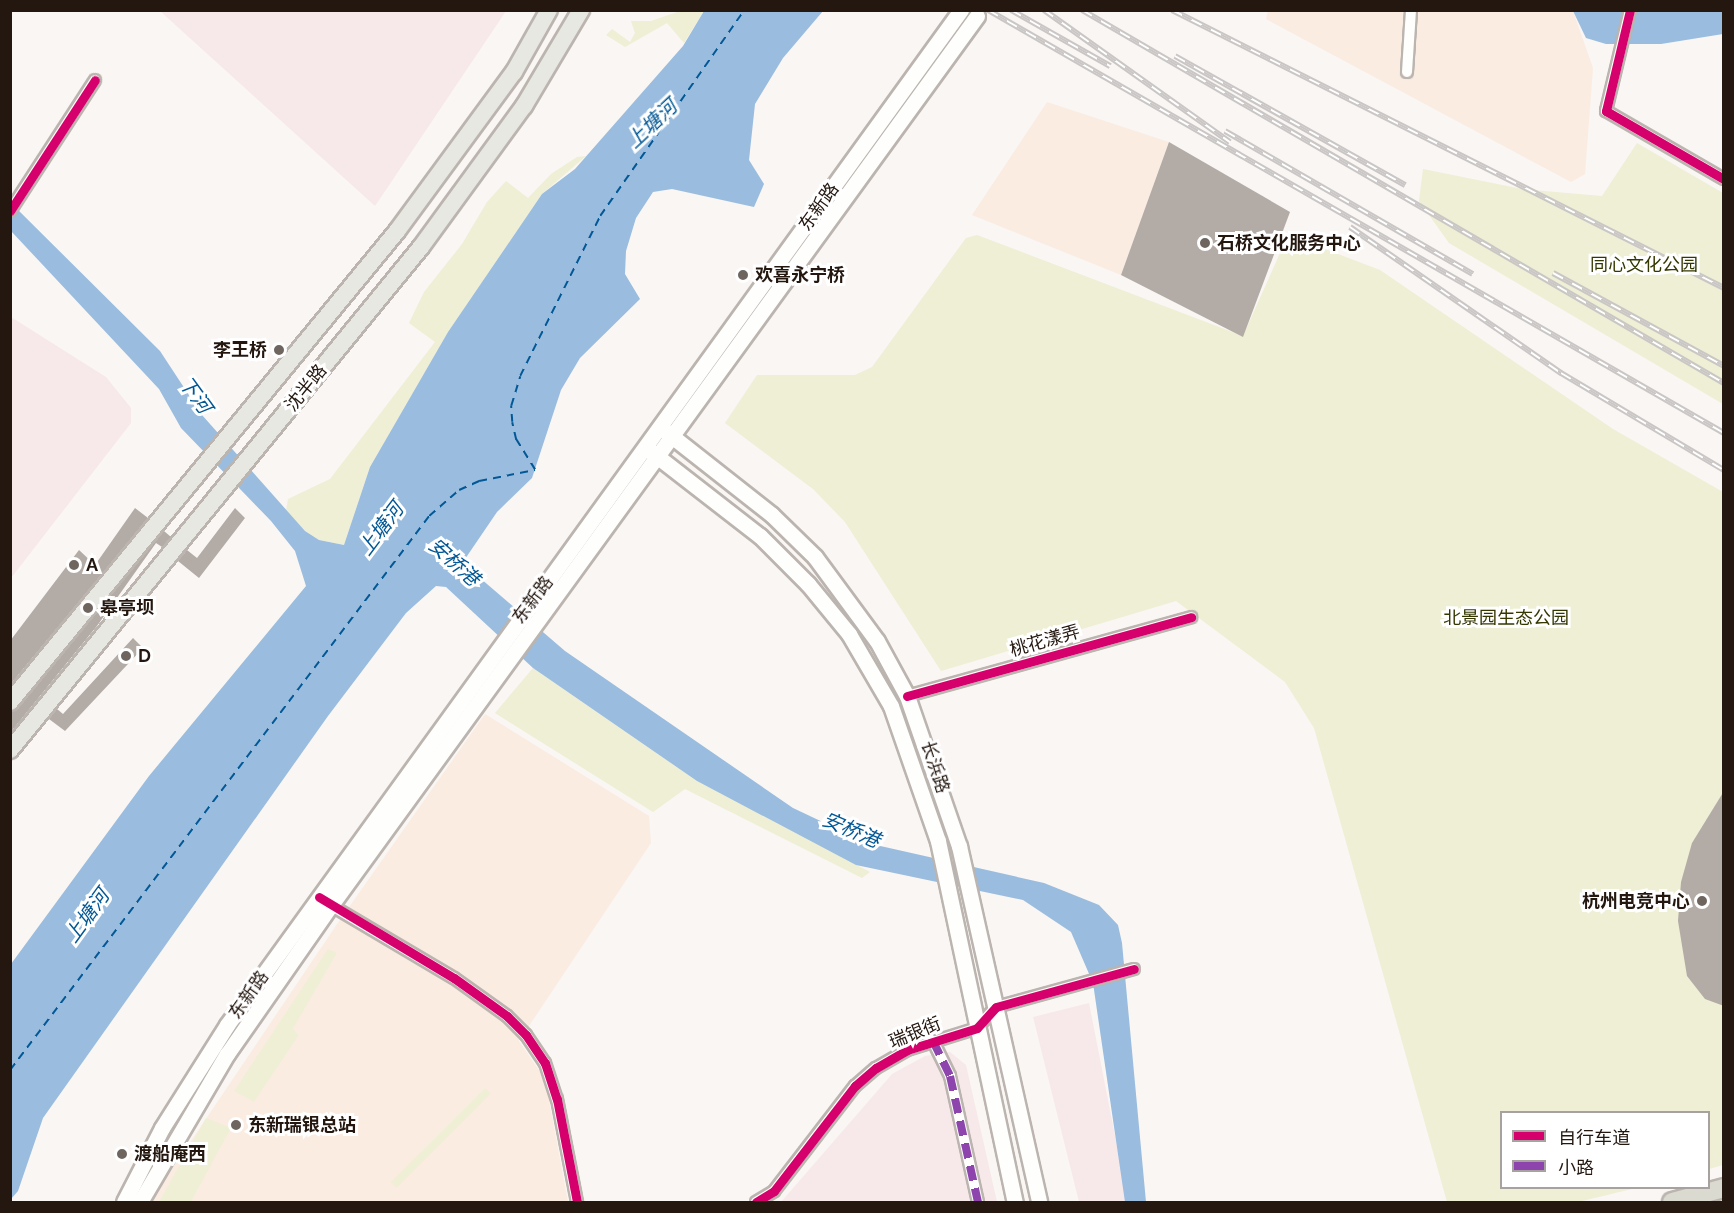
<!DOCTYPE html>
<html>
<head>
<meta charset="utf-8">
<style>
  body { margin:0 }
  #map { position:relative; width:1734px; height:1213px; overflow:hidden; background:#f9f6f3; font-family:Raleway,"Noto Sans SC",sans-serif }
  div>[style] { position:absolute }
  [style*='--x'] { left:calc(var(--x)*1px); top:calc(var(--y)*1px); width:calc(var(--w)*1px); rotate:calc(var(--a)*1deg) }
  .commercial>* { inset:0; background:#f7e9e9 }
  .built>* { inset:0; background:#fbece2 }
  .green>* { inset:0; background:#eeefd5; transform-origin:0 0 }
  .water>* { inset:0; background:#99bcdf }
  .ferry>* { height:1.5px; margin-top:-0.75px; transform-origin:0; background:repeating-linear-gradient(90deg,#025895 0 8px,transparent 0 14px) }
  .building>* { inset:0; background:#b3aba6 }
  .roads { filter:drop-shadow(2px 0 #bbb4af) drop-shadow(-2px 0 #bbb4af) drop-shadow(0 2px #bbb4af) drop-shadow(0 -2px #bbb4af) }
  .street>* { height:10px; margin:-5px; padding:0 5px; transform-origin:5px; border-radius:5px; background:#fefefd }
  .secondary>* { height:15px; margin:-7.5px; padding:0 7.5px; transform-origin:7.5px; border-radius:7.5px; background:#fefefd }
  .primary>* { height:16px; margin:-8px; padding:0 8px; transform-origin:8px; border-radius:8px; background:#e8e8e3 }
  .highway>* { height:18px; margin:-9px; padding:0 9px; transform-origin:9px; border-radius:9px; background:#dadad0 }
  .rail>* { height:6px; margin-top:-3px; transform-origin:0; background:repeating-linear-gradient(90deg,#fff 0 11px,#c9c6c5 0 22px); box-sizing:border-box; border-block:2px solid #c9c6c5 }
  .quiet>* { height:8px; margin-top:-4px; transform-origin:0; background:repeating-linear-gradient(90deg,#8e44ad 0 15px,transparent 0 23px) }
  .cycleway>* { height:9px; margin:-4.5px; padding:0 4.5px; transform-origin:4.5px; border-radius:4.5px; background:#d6006c }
  .dots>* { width:16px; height:16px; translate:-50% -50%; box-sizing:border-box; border:3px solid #fff; border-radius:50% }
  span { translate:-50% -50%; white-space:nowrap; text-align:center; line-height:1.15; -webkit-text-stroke:6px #fff; paint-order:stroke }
  .street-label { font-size:18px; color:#23170f }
  .poi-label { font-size:18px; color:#23170f; font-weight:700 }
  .left { translate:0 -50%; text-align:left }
  .right { translate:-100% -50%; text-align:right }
  .park-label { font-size:18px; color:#343700 }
  .water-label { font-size:20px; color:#025895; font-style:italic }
  .frame { position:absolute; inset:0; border:12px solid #23170f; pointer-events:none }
  .legend { position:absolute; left:1500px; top:1111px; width:210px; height:78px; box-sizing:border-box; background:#fff; border:2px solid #a7a29f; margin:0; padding:8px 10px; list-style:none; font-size:18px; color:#23170f }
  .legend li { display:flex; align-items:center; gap:12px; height:30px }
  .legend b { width:30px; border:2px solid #a7a29f }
</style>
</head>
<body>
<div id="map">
  <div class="commercial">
    <div style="clip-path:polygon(160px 11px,506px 11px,375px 206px)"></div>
    <div style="clip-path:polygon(11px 317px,106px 377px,131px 408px,131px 423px,11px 578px)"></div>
    <div style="clip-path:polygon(1089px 1003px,1128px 1202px,1079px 1202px,1033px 1017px)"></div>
    <div style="clip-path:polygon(950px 1052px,966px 1065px,997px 1202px,781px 1202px,892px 1074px,925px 1056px)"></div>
  </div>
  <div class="built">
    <div style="clip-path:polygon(1268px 10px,1573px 11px,1593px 68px,1585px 174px,1571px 182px,1266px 19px)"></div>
    <div style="clip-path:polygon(1047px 102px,1169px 142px,1121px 275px,972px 215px)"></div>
    <div style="clip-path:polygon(485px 714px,649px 816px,651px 843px,519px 1041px,545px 1079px,568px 1202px,150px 1202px,335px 927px)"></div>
  </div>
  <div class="green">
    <div style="clip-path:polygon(680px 11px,704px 11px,684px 43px,667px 23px,625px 47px,606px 35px,612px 29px,630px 42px,635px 33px,631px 21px,651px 21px)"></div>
    <div style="clip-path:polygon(1637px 143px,1723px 193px,1723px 404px,1449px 243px,1419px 201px,1423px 169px,1522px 189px,1602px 196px)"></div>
    <div style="clip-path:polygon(586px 156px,542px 194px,448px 332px,370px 467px,344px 545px,319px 540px,305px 531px,286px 511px,288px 499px,330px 479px,435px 342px,409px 323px,424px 292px,462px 244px,487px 202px,506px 181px,528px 198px,551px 174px,577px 157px)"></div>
    <div style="clip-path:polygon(977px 235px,1243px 336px,1288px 235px,1380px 270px,1613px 429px,1723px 492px,1723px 1165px,1709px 1169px,1708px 1112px,1502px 1112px,1502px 1188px,1636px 1188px,1578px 1202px,1447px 1202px,1314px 728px,1285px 682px,1176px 601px,941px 671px,845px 522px,813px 489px,725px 423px,757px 375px,855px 375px,872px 367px,966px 238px)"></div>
    <div style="clip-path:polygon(533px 668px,697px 781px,870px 872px,862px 878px,685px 789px,653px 812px,495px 713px)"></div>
    <div style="clip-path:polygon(328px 949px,337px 953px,293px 1029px,299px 1035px,254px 1102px,234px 1091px)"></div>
    <div style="left:485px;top:1088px;width:8px;height:133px;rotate:45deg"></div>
    <div style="clip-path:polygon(206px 1118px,231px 1128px,191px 1202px,159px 1202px)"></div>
  </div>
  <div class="water">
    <div style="clip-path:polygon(704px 11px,823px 11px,783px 58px,755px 104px,749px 160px,764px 184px,754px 207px,672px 189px,653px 192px,636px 218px,626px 251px,625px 274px,640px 299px,580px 358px,561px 390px,532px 478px,497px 512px,465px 559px,466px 566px,565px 651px,793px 808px,867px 843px,1044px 883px,1099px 905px,1118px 925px,1122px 943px,1146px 1202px,1125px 1202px,1093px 983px,1071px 932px,1023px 900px,856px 865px,697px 781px,533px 668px,446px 587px,436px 586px,406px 613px,328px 716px,43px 1118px,18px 1191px,11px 1199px,11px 964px,149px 776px,306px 586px,295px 551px,271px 521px,181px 428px,159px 389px,11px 231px,11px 203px,160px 351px,202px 415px,305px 531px,319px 540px,344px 545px,370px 467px,448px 332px,542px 194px,575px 169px,683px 46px)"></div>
    <div style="clip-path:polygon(1573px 11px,1723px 11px,1723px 34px,1661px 44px,1606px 44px,1586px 38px)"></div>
  </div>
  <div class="ferry">
    <div style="--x:10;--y:1070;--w:695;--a:-52.9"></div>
    <div style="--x:429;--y:516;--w:40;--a:-41"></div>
    <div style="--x:459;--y:490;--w:22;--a:-24"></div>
    <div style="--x:479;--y:481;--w:57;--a:-11.1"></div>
    <div style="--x:535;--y:470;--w:36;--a:-122"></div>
    <div style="--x:516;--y:440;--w:18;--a:-103"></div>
    <div style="--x:512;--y:422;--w:16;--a:-94"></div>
    <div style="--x:511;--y:406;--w:31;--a:-73"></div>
    <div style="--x:520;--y:376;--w:179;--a:-63.4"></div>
    <div style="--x:600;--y:216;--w:251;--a:-55"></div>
  </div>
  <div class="building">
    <div style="clip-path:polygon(1169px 142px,1290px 212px,1243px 337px,1121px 275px)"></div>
    <div style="clip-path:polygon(135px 508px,148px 518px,10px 685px,10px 641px,79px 550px,95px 565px)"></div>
    <div style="clip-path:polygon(235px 508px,245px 518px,199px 578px,178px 561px,187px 550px,197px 558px)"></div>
    <div style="clip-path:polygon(164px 531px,171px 537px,162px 547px,156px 543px,97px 626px,10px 733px,10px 712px)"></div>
    <div style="clip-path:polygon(133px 638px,143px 648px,65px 731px,49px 719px,57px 709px,63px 714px)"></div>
    <div style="clip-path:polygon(1724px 791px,1724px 1006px,1705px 999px,1687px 976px,1678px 921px,1681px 882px,1692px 843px)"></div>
  </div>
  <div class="roads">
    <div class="street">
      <div style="--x:1630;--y:10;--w:104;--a:103.4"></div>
      <div style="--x:1606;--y:111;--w:136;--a:30"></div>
      <div style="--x:1407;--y:72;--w:62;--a:-86.3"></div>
      <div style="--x:10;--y:211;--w:156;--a:-57"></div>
      <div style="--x:907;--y:696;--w:295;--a:-15.5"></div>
      <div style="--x:327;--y:903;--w:147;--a:30.6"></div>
      <div style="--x:454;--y:978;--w:65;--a:35.6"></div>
      <div style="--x:507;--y:1016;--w:27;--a:45"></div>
      <div style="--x:526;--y:1035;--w:34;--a:56"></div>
      <div style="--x:545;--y:1063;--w:38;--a:72"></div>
      <div style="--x:557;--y:1099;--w:105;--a:79"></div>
      <div style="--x:933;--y:1041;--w:39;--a:64"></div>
      <div style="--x:950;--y:1076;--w:129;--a:77.5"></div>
      <div style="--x:756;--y:1202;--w:21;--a:-31"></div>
      <div style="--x:774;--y:1191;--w:133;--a:-52.4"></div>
      <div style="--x:855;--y:1086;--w:28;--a:-41"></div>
      <div style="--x:876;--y:1068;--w:36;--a:-30"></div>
      <div style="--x:907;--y:1050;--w:73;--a:-17.4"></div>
      <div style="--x:977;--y:1028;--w:28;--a:-48"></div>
      <div style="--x:996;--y:1007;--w:143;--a:-15.4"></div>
    </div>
    <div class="secondary">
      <div style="--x:664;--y:430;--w:137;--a:38.2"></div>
      <div style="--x:772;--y:515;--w:60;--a:44.3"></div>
      <div style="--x:815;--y:557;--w:104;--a:53.6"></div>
      <div style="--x:877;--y:641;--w:63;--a:61.4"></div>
      <div style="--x:907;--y:696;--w:159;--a:70.9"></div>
      <div style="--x:959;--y:846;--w:365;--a:77.3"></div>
      <div style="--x:649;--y:450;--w:140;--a:37.8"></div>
      <div style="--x:760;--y:536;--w:68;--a:45"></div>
      <div style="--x:808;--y:584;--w:65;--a:50.6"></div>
      <div style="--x:849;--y:634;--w:83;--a:59.7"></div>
      <div style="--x:891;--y:706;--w:143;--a:70.8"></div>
      <div style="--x:938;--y:841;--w:369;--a:78"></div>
      <div style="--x:124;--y:1202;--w:83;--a:-62.8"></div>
      <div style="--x:162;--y:1128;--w:122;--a:-57.7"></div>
      <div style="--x:227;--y:1025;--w:1253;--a:-54.13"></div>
      <div style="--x:140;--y:1202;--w:172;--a:-59.6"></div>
      <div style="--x:227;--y:1054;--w:182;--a:-55.1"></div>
      <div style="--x:331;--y:905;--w:1099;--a:-54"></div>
    </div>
    <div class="primary">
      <div style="--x:10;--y:702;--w:610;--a:-50.59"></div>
      <div style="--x:397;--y:231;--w:197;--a:-53.7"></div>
      <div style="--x:514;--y:72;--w:71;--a:-60.6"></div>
      <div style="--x:10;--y:750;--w:650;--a:-50.75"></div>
      <div style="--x:421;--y:247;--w:175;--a:-53.9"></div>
      <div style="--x:524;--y:106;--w:112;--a:-59.3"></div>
    </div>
    <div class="highway">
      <div style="--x:1672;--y:1202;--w:54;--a:-15.1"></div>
    </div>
  </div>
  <div class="rail">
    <div style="--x:988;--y:10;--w:849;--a:29.89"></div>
    <div style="--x:1011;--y:10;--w:114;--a:29.5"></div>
    <div style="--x:1044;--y:10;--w:228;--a:35.4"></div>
    <div style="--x:1082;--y:10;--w:742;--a:30.16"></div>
    <div style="--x:1172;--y:10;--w:618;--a:26.73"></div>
    <div style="--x:1175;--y:56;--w:264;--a:29.3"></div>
    <div style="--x:1225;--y:131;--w:286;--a:30"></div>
    <div style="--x:1350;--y:227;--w:257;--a:34.7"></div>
    <div style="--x:1561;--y:373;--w:190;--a:30.8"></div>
    <div style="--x:1553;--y:273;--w:195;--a:28.5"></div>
  </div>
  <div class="quiet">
    <div style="--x:933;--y:1041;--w:39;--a:64"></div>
    <div style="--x:950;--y:1076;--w:129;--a:77.5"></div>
  </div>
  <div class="cycleway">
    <div style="--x:1630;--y:10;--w:104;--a:103.4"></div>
    <div style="--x:1606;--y:111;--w:136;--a:30"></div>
    <div style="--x:10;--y:211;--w:156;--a:-57"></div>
    <div style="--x:907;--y:696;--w:295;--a:-15.5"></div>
    <div style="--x:319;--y:897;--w:157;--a:31"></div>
    <div style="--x:454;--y:978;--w:65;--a:35.6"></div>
    <div style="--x:507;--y:1016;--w:27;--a:45"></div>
    <div style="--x:526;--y:1035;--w:34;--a:56"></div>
    <div style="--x:545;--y:1063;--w:38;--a:72"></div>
    <div style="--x:557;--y:1099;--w:105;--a:79"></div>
    <div style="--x:756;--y:1202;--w:21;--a:-31"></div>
    <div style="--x:774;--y:1191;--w:133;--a:-52.4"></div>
    <div style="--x:855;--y:1086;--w:28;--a:-41"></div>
    <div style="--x:876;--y:1068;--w:36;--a:-30"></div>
    <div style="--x:907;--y:1050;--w:73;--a:-17.4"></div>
    <div style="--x:977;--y:1028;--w:28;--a:-48"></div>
    <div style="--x:996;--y:1007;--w:143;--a:-15.4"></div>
  </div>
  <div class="dots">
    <div style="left:1205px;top:243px;background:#6e655f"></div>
    <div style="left:743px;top:275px;background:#6e655f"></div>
    <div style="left:279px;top:350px;background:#6e655f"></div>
    <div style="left:74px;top:565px;background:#6e655f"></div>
    <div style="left:88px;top:608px;background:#6e655f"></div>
    <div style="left:126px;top:656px;background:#6e655f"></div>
    <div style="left:1702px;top:901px;background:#6e655f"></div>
    <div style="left:236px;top:1125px;background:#6e655f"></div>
    <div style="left:122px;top:1154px;background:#6e655f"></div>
  </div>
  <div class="street-label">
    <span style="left:819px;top:207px;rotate:-54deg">东新路</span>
    <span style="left:306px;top:388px;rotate:-51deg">沈半路</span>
    <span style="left:533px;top:600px;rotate:-53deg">东新路</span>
    <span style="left:1045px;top:641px;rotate:-16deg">桃花漾弄</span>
    <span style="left:935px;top:767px;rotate:72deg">长浜路</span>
    <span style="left:249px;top:995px;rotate:-55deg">东新路</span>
    <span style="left:915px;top:1033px;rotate:-22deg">瑞银街</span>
  </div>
  <div class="poi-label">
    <span class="left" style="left:1217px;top:243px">石桥文化服务中心</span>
    <span class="left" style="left:755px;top:275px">欢喜永宁桥</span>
    <span class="right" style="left:267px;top:350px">李王桥</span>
    <span class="left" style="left:86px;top:565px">A</span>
    <span class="left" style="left:100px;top:608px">皋亭坝</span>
    <span class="left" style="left:138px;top:656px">D</span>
    <span class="right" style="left:1690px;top:901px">杭州电竞中心</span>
    <span class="left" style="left:248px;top:1125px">东新瑞银总站</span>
    <span class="left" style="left:134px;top:1154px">渡船庵西</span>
  </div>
  <div class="park-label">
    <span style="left:1644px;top:265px">同心文化公园</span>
    <span style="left:1506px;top:618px">北景园生态公园</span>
  </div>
  <div class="water-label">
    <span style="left:652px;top:124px;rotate:-43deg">上塘河</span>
    <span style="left:195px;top:395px;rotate:54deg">下河</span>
    <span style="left:381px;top:529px;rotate:-53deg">上塘河</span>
    <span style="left:454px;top:562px;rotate:42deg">安桥港</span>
    <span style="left:851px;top:830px;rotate:23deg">安桥港</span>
    <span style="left:87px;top:916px;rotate:-54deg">上塘河</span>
  </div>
  <div class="frame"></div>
  <ul class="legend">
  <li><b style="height:8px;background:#d6006c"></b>自行车道</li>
  <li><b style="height:8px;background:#8e44ad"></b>小路</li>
  </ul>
</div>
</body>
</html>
